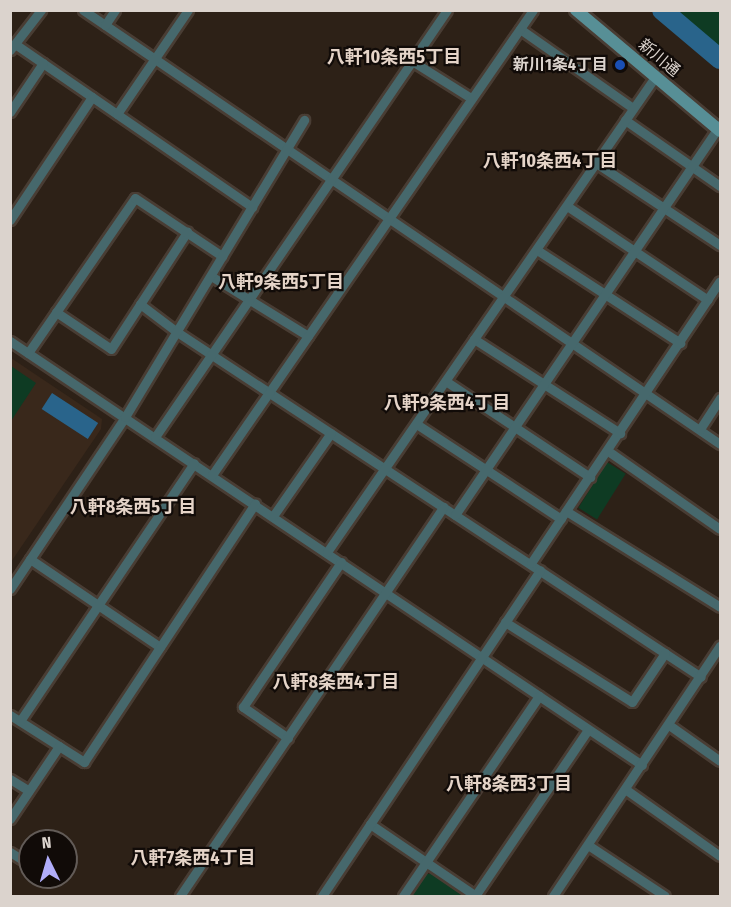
<!DOCTYPE html>
<html>
<head>
<meta charset="utf-8">
<style>
  body { margin:0 }
  #map { position:relative; width:731px; height:907px; overflow:hidden; background:#2d2117; font-family:"Fira Sans Condensed","Noto Sans JP",sans-serif }
  div>[style] { position:absolute }
  [style*='--x'] { left:calc(var(--x)*1px); top:calc(var(--y)*1px); width:calc(var(--w)*1px); rotate:calc(var(--a)*1deg) }
  .built>* { inset:0; background:#39281b }
  .green>* { inset:0; background:#0e3b23; transform-origin:0 0 }
  .water>* { inset:0; background:#29648b; transform-origin:0 0 }
  .river>* { height:20px; margin:-10px; padding:0 10px; transform-origin:10px; border-radius:10px; background:#29648b }
  .roads { filter:drop-shadow(2px 0 #493d34) drop-shadow(-2px 0 #493d34) drop-shadow(0 2px #493d34) drop-shadow(0 -2px #493d34) }
  .street>* { height:9px; margin:-4.5px; padding:0 4.5px; transform-origin:4.5px; border-radius:4.5px; background:#46686c }
  .secondary>* { height:12px; margin:-6px; padding:0 6px; transform-origin:6px; border-radius:6px; background:#578f96 }
  .dots>* { width:16px; height:16px; translate:-50% -50%; box-sizing:border-box; border:3px solid #110b08; border-radius:50% }
  span { translate:-50% -50%; white-space:nowrap; text-align:center; line-height:1.15; -webkit-text-stroke:4.5px #110b08; paint-order:stroke }
  .street-label { font-size:16px; color:#dbd3cd }
  .poi-label { font-size:16px; color:#dbd3cd; font-weight:700 }
  .right { translate:-100% -50%; text-align:right }
  .neighbourhood-label { font-size:18px; color:#e5d4c8; font-weight:700 }
  .frame { position:absolute; inset:0; border:12px solid #dbd3cd; pointer-events:none }
  .north { position:absolute; left:18px; top:829px; width:60px; height:60px; box-sizing:border-box; background:#110b08; border:2px solid #625b57; border-radius:50%; rotate:355deg; font-size:16px; font-weight:700; line-height:24px; text-align:center; color:#dbd3cd }
  .north::after { content:''; display:block; margin:auto; width:21px; height:27px; background:#b1adfa; clip-path:polygon(50% 0,100% 100%,50% 72%,0 100%) }
</style>
</head>
<body>
<div id="map">
  <div class="built">
    <div style="clip-path:polygon(11px 358px,102px 419px,101px 429px,11px 562px)"></div>
  </div>
  <div class="green">
    <div style="clip-path:polygon(671px 11px,720px 11px,720px 52px)"></div>
    <div style="clip-path:polygon(11px 366px,36px 383px,11px 421px)"></div>
    <div style="left:607px;top:462px;width:22px;height:54px;rotate:32deg"></div>
    <div style="clip-path:polygon(426px 874px,432px 874px,463px 896px,411px 895px)"></div>
  </div>
  <div class="water">
    <div style="left:52px;top:393px;width:55px;height:19px;rotate:33deg"></div>
  </div>
  <div class="river">
    <div style="--x:662;--y:10;--w:76;--a:40.2"></div>
  </div>
  <div class="roads">
    <div class="street">
      <div style="--x:83;--y:10;--w:771;--a:34.27"></div>
      <div style="--x:105;--y:25;--w:18;--a:-56"></div>
      <div style="--x:520;--y:29;--w:138;--a:35"></div>
      <div style="--x:15;--y:44;--w:288;--a:34.5"></div>
      <div style="--x:10;--y:50;--w:51;--a:-52.2"></div>
      <div style="--x:412;--y:61;--w:70;--a:32.1"></div>
      <div style="--x:10;--y:112;--w:59;--a:-56"></div>
      <div style="--x:117;--y:114;--w:126;--a:-55.7"></div>
      <div style="--x:625;--y:120;--w:116;--a:34.8"></div>
      <div style="--x:596;--y:163;--w:149;--a:33.5"></div>
      <div style="--x:567;--y:206;--w:169;--a:33.7"></div>
      <div style="--x:10;--y:220;--w:148;--a:-56.3"></div>
      <div style="--x:537;--y:250;--w:171;--a:33"></div>
      <div style="--x:211;--y:276;--w:114;--a:31.7"></div>
      <div style="--x:140;--y:304;--w:46;--a:37.1"></div>
      <div style="--x:177;--y:332;--w:627;--a:33.36"></div>
      <div style="--x:56;--y:312;--w:66;--a:33.9"></div>
      <div style="--x:111;--y:349;--w:140;--a:-57"></div>
      <div style="--x:474;--y:339;--w:174;--a:32.8"></div>
      <div style="--x:10;--y:341;--w:761;--a:33.86"></div>
      <div style="--x:28;--y:353;--w:188;--a:-55.4"></div>
      <div style="--x:135;--y:198;--w:105;--a:33.7"></div>
      <div style="--x:447;--y:382;--w:172;--a:33.6"></div>
      <div style="--x:418;--y:425;--w:171;--a:33.3"></div>
      <div style="--x:700;--y:429;--w:37;--a:-57"></div>
      <div style="--x:155;--y:437;--w:517;--a:-55.63"></div>
      <div style="--x:608;--y:451;--w:136;--a:34.9"></div>
      <div style="--x:212;--y:475;--w:565;--a:-55.38"></div>
      <div style="--x:566;--y:511;--w:181;--a:31.9"></div>
      <div style="--x:455;--y:515;--w:472;--a:-55.8"></div>
      <div style="--x:273;--y:516;--w:101;--a:-55.1"></div>
      <div style="--x:327;--y:552;--w:577;--a:-55.37"></div>
      <div style="--x:30;--y:559;--w:157;--a:34.1"></div>
      <div style="--x:531;--y:563;--w:339;--a:-56.2"></div>
      <div style="--x:10;--y:589;--w:207;--a:-56.2"></div>
      <div style="--x:125;--y:417;--w:347;--a:-58.9"></div>
      <div style="--x:505;--y:622;--w:150;--a:32.2"></div>
      <div style="--x:632;--y:702;--w:59;--a:-56"></div>
      <div style="--x:10;--y:715;--w:88;--a:32.4"></div>
      <div style="--x:84;--y:762;--w:310;--a:-56.5"></div>
      <div style="--x:20;--y:721;--w:311;--a:-56"></div>
      <div style="--x:669;--y:725;--w:62;--a:35.2"></div>
      <div style="--x:288;--y:738;--w:55;--a:-145.4"></div>
      <div style="--x:243;--y:707;--w:175;--a:-55.9"></div>
      <div style="--x:10;--y:779;--w:22;--a:32"></div>
      <div style="--x:625;--y:789;--w:116;--a:35.2"></div>
      <div style="--x:10;--y:819;--w:88;--a:-56.1"></div>
      <div style="--x:370;--y:824;--w:128;--a:34.2"></div>
      <div style="--x:588;--y:845;--w:92;--a:33.5"></div>
      <div style="--x:10;--y:852;--w:15;--a:32"></div>
      <div style="--x:180;--y:896;--w:470;--a:-55.9"></div>
      <div style="--x:322;--y:896;--w:392;--a:-56.2"></div>
      <div style="--x:403;--y:896;--w:242;--a:-55.8"></div>
      <div style="--x:475;--y:896;--w:201;--a:-55.8"></div>
      <div style="--x:553;--y:896;--w:301;--a:-56.3"></div>
    </div>
    <div class="secondary">
      <div style="--x:576;--y:10;--w:188;--a:40"></div>
    </div>
  </div>
  <div class="dots">
    <div style="left:620px;top:65px;background:#1a4fb4"></div>
  </div>
  <div class="street-label">
    <span style="left:659px;top:58px;rotate:40deg">新川通</span>
  </div>
  <div class="poi-label">
    <span class="right" style="left:608px;top:65px">新川1条4丁目</span>
  </div>
  <div class="neighbourhood-label">
    <span style="left:394px;top:57px">八軒10条西5丁目</span>
    <span style="left:550px;top:161px">八軒10条西4丁目</span>
    <span style="left:281px;top:282px">八軒9条西5丁目</span>
    <span style="left:447px;top:403px">八軒9条西4丁目</span>
    <span style="left:133px;top:507px">八軒8条西5丁目</span>
    <span style="left:336px;top:682px">八軒8条西4丁目</span>
    <span style="left:509px;top:784px">八軒8条西3丁目</span>
    <span style="left:193px;top:858px">八軒7条西4丁目</span>
  </div>
  <div class="frame"></div>
  <div class="north">N</div>
</div>
</body>
</html>
